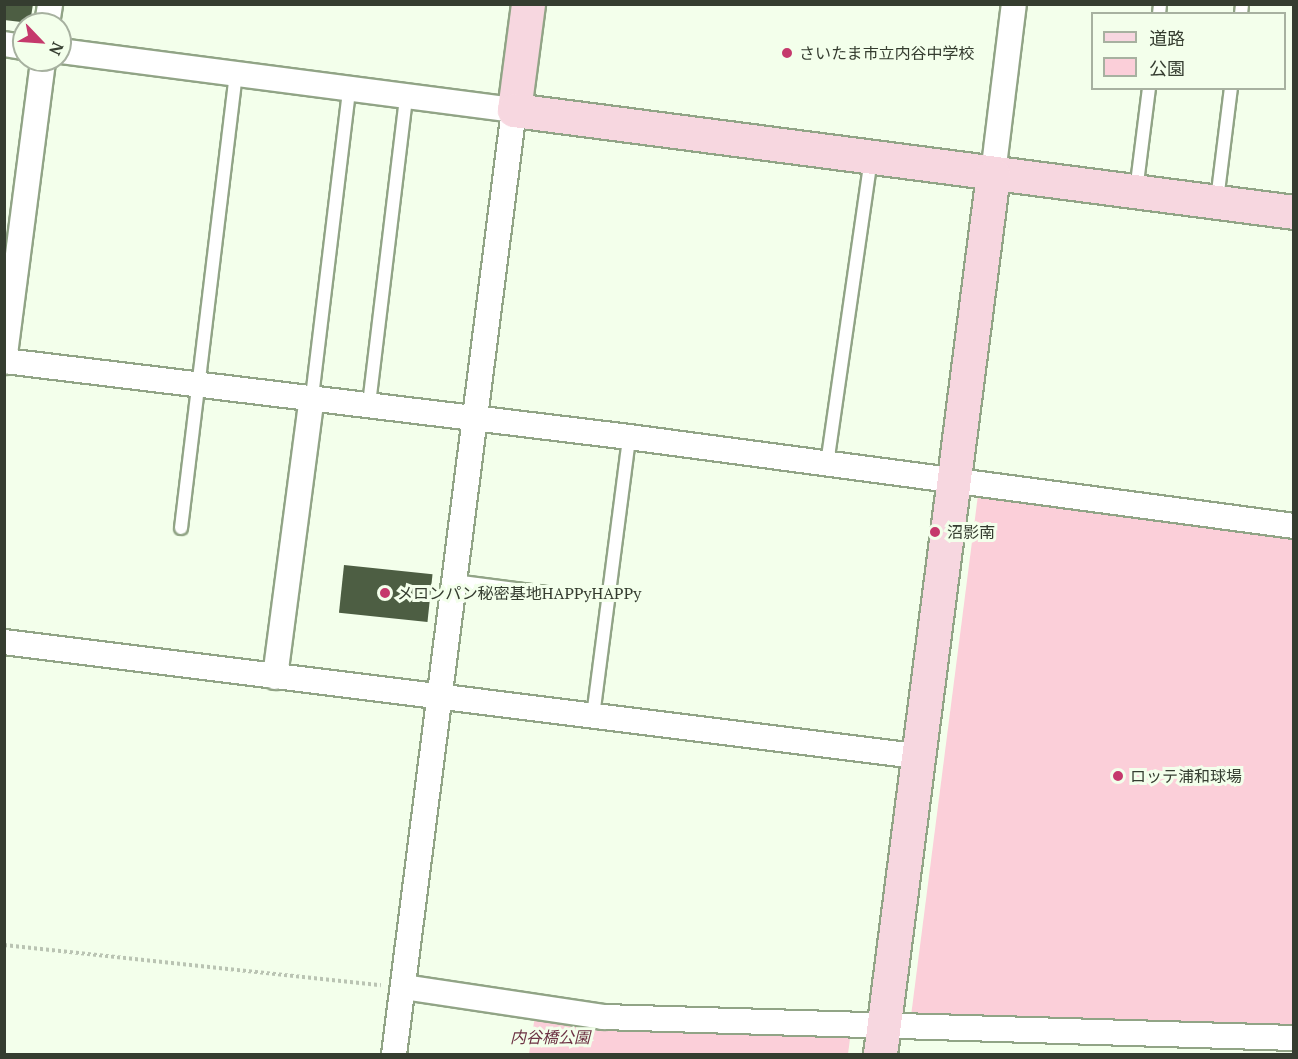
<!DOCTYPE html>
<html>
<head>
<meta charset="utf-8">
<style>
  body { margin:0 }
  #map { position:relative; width:1298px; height:1059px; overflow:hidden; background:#f3ffeb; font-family:"PT Serif","Noto Sans JP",serif }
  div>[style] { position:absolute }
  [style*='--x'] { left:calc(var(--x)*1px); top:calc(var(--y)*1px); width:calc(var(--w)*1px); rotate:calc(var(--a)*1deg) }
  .green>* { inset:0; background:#fbcfd9 }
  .building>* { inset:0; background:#4d5e43; transform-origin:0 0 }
  .path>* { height:4px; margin-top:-2px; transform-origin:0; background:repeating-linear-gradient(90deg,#bac4b3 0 3px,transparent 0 6px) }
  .roads { filter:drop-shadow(2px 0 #91a486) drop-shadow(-2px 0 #91a486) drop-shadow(0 2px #91a486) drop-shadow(0 -2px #91a486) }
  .lane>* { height:12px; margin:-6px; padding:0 6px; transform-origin:6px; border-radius:6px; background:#fff }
  .street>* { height:24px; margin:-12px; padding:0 12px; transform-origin:12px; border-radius:12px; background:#fff }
  .secondary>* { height:33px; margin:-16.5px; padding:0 16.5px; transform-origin:16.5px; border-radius:16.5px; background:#f7d7e0 }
  .dots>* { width:16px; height:16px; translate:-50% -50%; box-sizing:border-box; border:3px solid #f3ffeb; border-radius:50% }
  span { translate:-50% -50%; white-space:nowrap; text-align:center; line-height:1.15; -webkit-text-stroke:6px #f3ffeb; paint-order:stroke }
  .poi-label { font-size:16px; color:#353d30 }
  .left { translate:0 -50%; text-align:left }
  .park-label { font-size:16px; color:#6d3344; font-style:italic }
  .frame { position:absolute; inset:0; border:6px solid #353d30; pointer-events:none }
  .legend { position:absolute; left:1091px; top:12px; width:195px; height:78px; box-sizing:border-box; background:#f3ffeb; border:2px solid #a7b1a0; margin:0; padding:8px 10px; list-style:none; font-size:18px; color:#353d30 }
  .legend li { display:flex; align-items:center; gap:12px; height:30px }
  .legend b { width:30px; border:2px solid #a7b1a0 }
  .north { position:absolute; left:12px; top:12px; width:60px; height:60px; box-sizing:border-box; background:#f3ffeb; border:2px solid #a7b1a0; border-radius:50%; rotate:115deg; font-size:16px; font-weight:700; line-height:24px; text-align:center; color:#353d30 }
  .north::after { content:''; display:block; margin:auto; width:21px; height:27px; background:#c5396c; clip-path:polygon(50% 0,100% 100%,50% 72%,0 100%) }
</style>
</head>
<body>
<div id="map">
  <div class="green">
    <div style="clip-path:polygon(978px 495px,1293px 537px,1293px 1030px,911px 1016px)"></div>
    <div style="clip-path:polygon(535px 1016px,851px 1031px,848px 1054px,529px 1054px)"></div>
  </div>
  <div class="building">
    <div style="clip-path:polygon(4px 4px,33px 4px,30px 23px,4px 20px)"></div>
    <div style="left:344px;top:565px;width:89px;height:48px;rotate:6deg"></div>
  </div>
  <div class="path">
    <div style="--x:4;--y:945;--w:379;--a:6.1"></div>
  </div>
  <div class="roads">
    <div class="lane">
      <div style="--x:1159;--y:14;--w:10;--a:-84"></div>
      <div style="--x:1241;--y:14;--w:10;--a:-84"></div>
      <div style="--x:1136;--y:191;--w:104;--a:-82.8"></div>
      <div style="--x:1217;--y:200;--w:113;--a:-82.9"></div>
      <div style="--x:312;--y:397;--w:310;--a:-83.1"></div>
      <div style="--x:369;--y:404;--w:310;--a:-83.1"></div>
      <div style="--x:827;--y:464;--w:308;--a:-81.8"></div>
      <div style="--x:181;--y:528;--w:456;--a:-83.1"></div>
      <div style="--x:454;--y:581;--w:93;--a:7.4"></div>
      <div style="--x:593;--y:716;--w:281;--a:-82.6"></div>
    </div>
    <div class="street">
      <div style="--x:47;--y:24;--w:20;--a:-81"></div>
      <div style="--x:4;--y:44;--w:20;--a:9"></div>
      <div style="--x:60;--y:51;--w:458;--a:7.4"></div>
      <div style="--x:514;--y:110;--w:952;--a:97.24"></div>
      <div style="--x:993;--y:174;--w:171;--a:-83"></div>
      <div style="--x:5;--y:361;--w:629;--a:6.94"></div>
      <div style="--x:629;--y:437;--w:671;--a:7.62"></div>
      <div style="--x:4;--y:362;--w:305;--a:-82.6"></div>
      <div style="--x:4;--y:642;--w:919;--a:7.13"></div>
      <div style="--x:275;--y:677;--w:282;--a:-82.5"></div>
      <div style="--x:403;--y:987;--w:202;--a:8.5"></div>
      <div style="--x:603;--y:1017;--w:691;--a:1.74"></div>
    </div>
    <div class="secondary">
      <div style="--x:528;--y:4;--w:107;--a:97.5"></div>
      <div style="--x:514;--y:110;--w:787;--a:7.45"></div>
      <div style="--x:880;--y:1054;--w:887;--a:-82.68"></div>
    </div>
  </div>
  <div class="dots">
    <div style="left:787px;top:53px;background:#c5396c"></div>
    <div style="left:935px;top:532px;background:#c5396c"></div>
    <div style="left:385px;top:593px;background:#c5396c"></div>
    <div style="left:1118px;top:776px;background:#c5396c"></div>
  </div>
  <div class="poi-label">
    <span class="left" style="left:799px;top:53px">さいたま市立内谷中学校</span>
    <span class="left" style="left:947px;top:532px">沼影南</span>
    <span class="left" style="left:397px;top:593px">メロンパン秘密基地HAPPyHAPPy</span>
    <span class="left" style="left:1130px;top:776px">ロッテ浦和球場</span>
  </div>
  <div class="park-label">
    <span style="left:550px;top:1037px">内谷橋公園</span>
  </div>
  <div class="frame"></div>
  <ul class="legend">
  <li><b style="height:8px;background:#f7d7e0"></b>道路</li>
  <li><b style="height:16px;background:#fbcfd9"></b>公園</li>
  </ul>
  <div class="north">N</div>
</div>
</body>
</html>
